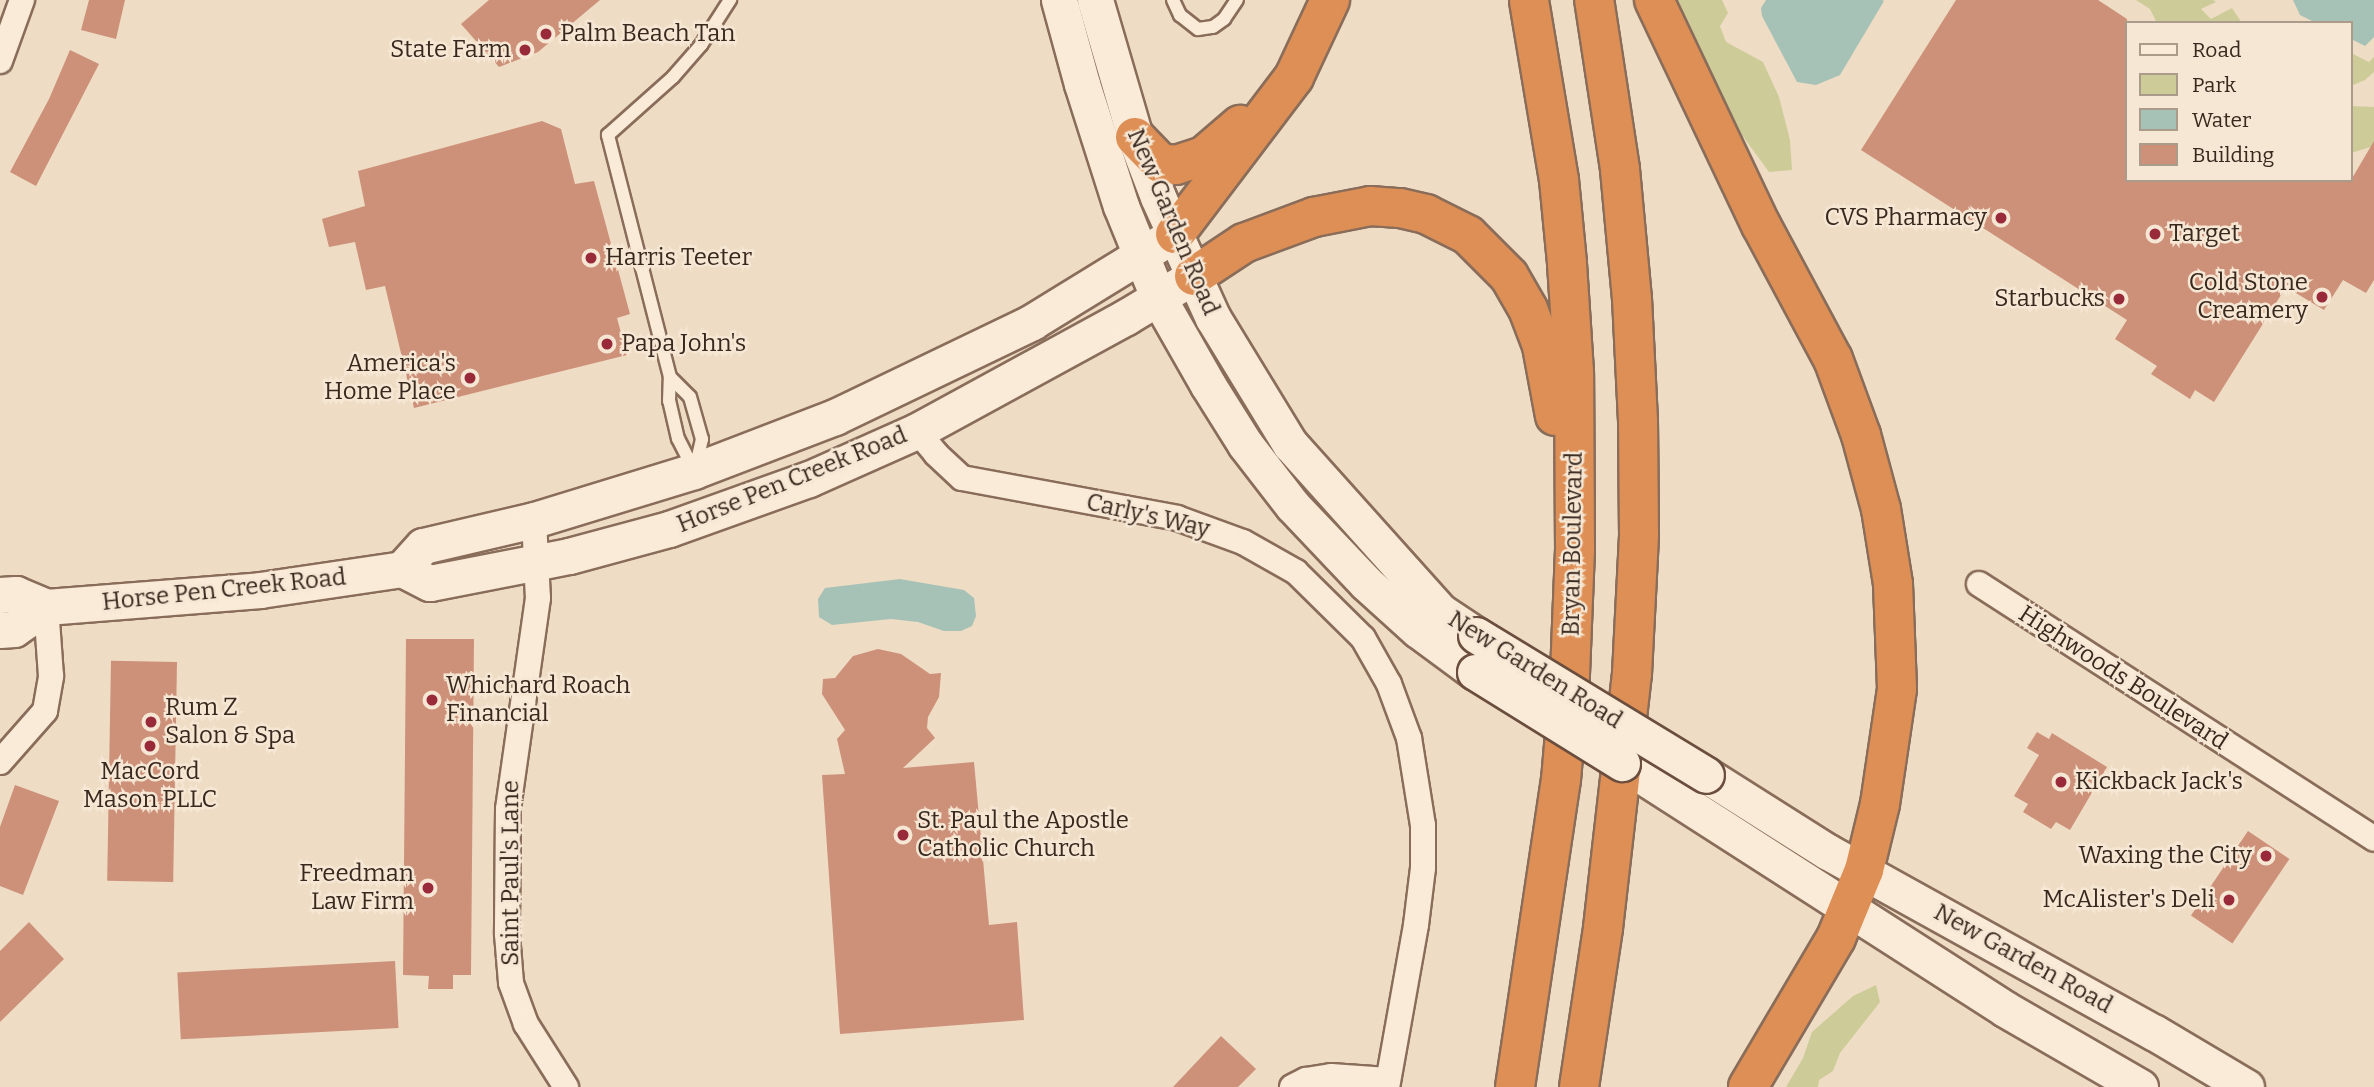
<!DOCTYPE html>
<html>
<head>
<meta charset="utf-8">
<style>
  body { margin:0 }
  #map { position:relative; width:2374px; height:1087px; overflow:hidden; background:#eedcc4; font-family:Bitter,serif }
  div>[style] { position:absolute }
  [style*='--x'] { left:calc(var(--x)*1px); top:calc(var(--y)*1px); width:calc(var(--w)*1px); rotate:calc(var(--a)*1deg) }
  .green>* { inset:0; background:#cdcc98 }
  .water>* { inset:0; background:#a6c2b6 }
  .building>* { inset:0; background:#cd917a; transform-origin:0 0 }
  .roads { filter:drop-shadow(2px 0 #896d5a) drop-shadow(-2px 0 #896d5a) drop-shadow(0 2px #896d5a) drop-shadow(0 -2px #896d5a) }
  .lane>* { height:12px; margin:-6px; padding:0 6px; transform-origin:6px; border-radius:6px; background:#f9ebd8 }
  .street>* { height:24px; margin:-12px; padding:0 12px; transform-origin:12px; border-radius:12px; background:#f9ebd8 }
  .secondary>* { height:35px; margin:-17.5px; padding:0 17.5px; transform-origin:17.5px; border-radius:17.5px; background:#f9ebd8 }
  .highway>* { height:38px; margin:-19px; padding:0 19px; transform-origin:19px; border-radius:19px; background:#de8f55 }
  .bridges { filter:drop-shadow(2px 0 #6b4e3e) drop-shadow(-2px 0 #6b4e3e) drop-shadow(0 2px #6b4e3e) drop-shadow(0 -2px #6b4e3e) }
  .secondary-bridge>* { height:35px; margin:-17.5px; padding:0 17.5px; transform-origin:17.5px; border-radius:17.5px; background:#f9ebd8 }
  .dots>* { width:19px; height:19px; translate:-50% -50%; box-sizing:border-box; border:4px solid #f6e7d4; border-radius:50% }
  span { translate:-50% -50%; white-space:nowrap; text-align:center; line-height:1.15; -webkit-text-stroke:5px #f6e7d4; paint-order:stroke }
  .poi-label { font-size:24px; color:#39281e }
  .left { translate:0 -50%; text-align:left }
  .right { translate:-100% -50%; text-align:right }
  .street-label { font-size:24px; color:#39281e }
  .legend { position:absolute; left:2125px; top:21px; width:228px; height:161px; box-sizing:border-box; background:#f6e7d4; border:2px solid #aa9b8b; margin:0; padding:9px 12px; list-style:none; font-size:21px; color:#39281e }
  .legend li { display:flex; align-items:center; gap:14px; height:35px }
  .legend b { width:35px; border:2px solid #aa9b8b }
</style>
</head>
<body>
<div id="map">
  <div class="green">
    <div style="clip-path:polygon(1670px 0,1722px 0,1728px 13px,1720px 26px,1726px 42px,1763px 62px,1779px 97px,1790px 140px,1792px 170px,1769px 172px,1729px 117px)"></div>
    <div style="clip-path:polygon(2136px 0,2213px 0,2216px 2px,2201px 9px,2211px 19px,2232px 8px,2242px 23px,2157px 23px,2150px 9px)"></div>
    <div style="clip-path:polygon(2351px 53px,2369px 62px,2374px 57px,2374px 72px,2365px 80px,2351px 86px)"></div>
    <div style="clip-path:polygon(2351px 106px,2374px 107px,2374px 146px,2351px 153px)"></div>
    <div style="clip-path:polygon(1876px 985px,1880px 1002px,1840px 1053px,1833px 1071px,1819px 1080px,1818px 1087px,1786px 1087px,1803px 1058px,1812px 1032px,1853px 996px)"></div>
  </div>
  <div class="water">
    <div style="clip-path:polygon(1766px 0,1882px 0,1884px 1px,1840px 75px,1816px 85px,1797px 82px,1762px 16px,1761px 8px)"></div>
    <div style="clip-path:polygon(2293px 0,2374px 0,2374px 37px,2365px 46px,2351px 39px,2351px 23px,2316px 23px,2300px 15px)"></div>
    <div style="clip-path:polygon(900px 579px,964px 590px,974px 598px,976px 616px,972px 626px,961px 631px,944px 631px,918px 622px,891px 619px,832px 625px,819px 617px,818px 599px,825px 588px)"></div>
  </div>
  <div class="building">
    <div style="clip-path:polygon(89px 0,125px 0,116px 39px,81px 30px)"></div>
    <div style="clip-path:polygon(489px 0,600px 0,538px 52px,499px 67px,461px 24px)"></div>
    <div style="clip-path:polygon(1956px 0,2098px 0,2127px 19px,2127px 180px,2351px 180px,2374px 141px,2374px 280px,2366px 293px,2343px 280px,2324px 310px,2286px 287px,2214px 402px,2195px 390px,2190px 399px,2151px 374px,2157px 366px,2115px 339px,2127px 320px,1861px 150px)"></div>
    <div style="clip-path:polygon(70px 50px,99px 64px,36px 186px,10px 172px,49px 99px)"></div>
    <div style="clip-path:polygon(542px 121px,561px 129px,575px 184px,594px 181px,630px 314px,617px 318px,627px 355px,414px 408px,385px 286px,366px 290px,355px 242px,329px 247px,322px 219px,365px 206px,358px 171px)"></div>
    <div style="clip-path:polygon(406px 639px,474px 639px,471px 975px,453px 975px,453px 989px,428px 989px,429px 976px,403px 975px)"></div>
    <div style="clip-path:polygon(878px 649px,901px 654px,930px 674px,941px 673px,939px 697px,928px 717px,927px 728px,935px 738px,903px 768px,974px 762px,989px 925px,1017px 922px,1024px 1020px,840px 1034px,822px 775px,845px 774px,837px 739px,845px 730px,822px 694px,823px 679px,835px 678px,853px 656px)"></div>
    <div style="left:177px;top:662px;width:220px;height:66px;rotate:91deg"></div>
    <div style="clip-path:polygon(2037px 732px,2049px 739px,2052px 733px,2107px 767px,2070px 830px,2056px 822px,2051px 829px,2023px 812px,2028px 804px,2014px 796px,2039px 755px,2027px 748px)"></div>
    <div style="clip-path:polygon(15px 785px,59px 801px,23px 895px,0 886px,0 827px)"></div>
    <div style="left:2248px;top:831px;width:50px;height:102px;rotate:34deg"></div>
    <div style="clip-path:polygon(29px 922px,64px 959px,0 1022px,0 951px)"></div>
    <div style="left:395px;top:961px;width:67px;height:218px;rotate:87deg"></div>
    <div style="clip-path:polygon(1221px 1036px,1256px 1069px,1238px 1087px,1173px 1087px)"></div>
  </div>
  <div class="roads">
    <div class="lane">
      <div style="--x:1173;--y:0;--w:17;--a:65"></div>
      <div style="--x:1180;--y:15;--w:23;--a:38"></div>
      <div style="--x:1198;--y:29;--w:15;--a:-8"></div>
      <div style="--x:1213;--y:27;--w:14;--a:-36"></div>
      <div style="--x:1224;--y:19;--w:23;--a:-56"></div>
      <div style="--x:670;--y:377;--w:28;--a:45"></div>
      <div style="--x:690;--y:397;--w:44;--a:74.1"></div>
      <div style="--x:702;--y:439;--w:27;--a:103"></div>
      <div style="--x:694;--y:470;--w:35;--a:-117"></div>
      <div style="--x:678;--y:439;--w:39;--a:-103"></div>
      <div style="--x:669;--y:401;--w:24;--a:-88"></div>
      <div style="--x:670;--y:377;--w:250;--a:-104.4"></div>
      <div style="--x:608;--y:135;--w:87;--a:-41.7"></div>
      <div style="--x:673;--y:77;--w:43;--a:-48.8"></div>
      <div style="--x:701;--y:45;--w:54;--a:-57.2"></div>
    </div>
    <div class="street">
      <div style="--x:0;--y:61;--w:65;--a:-70.2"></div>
      <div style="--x:917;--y:431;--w:30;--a:50"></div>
      <div style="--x:936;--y:454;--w:35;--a:43"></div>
      <div style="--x:962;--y:478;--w:219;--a:10.5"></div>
      <div style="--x:1177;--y:518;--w:70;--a:20"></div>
      <div style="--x:1243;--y:542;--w:61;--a:29.5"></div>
      <div style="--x:1296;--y:572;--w:94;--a:44.6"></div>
      <div style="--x:1363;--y:638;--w:53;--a:60.5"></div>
      <div style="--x:1389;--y:684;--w:58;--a:69.7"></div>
      <div style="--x:1409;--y:738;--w:88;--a:80.9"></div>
      <div style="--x:1423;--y:825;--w:43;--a:90"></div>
      <div style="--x:1423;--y:868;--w:57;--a:97"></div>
      <div style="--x:1416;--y:925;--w:165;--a:100.1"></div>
      <div style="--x:534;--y:520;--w:78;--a:87.1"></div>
      <div style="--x:538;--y:598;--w:213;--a:98.1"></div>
      <div style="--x:508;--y:809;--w:125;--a:90.5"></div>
      <div style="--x:507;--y:934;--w:49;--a:85.3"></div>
      <div style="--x:511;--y:983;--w:44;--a:69.9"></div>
      <div style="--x:526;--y:1024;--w:75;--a:57.6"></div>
      <div style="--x:1979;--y:584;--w:470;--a:32.8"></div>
      <div style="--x:0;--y:762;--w:68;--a:-48.6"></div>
      <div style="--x:45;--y:711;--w:36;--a:-80"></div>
      <div style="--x:51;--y:676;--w:69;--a:-94.1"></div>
      <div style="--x:1292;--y:1087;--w:16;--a:-27"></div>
      <div style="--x:1306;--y:1080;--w:25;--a:-9"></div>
      <div style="--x:1331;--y:1076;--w:57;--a:4"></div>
    </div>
    <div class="secondary">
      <div style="--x:1059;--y:0;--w:87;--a:74.7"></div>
      <div style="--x:1082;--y:84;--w:128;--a:72.3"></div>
      <div style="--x:1121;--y:206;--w:100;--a:67.8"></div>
      <div style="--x:1159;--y:299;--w:99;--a:60.3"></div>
      <div style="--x:1208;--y:385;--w:70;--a:57.9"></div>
      <div style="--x:1245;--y:444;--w:78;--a:52.3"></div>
      <div style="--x:1293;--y:506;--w:106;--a:46.5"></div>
      <div style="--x:1366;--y:583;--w:70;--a:42.1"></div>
      <div style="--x:1418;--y:630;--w:71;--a:36.4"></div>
      <div style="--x:1095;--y:0;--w:143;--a:73.7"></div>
      <div style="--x:1135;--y:137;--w:64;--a:69"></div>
      <div style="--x:1158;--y:197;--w:133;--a:65.6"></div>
      <div style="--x:1213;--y:318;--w:148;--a:58.6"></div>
      <div style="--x:1290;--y:444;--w:226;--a:48.1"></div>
      <div style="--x:1441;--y:612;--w:42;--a:33.3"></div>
      <div style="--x:402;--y:569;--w:31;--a:-48"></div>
      <div style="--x:423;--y:546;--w:114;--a:-13.2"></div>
      <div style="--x:534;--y:520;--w:167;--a:-17"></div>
      <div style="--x:694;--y:471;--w:151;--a:-21"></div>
      <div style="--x:835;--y:417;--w:219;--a:-25.7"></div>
      <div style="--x:1032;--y:322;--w:168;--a:-31.6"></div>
      <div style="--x:0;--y:595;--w:16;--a:-4"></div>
      <div style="--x:16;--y:594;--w:33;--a:23"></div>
      <div style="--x:46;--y:607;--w:215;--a:-4.5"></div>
      <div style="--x:260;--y:590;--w:144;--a:-8.4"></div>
      <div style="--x:402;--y:569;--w:31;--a:27"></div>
      <div style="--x:430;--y:583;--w:142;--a:-11"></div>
      <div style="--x:569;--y:556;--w:104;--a:-15.1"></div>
      <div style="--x:669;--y:529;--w:149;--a:-19.7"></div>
      <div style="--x:809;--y:479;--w:118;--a:-24"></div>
      <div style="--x:917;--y:431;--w:238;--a:-28.6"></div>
      <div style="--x:1126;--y:317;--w:79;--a:-31.1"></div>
      <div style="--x:0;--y:630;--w:14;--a:-4"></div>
      <div style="--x:14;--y:629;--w:39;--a:-35"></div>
      <div style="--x:1622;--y:763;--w:455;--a:32.7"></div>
      <div style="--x:2005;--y:1009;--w:156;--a:30"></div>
      <div style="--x:1706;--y:775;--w:144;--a:32.3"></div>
      <div style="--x:1828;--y:852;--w:374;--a:29"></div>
      <div style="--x:2155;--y:1033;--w:106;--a:30.7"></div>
    </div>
    <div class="highway">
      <div style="--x:1654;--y:0;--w:249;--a:64.6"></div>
      <div style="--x:1761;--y:225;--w:152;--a:61.8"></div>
      <div style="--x:1833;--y:359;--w:81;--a:69.8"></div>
      <div style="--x:1861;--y:435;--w:77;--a:74.9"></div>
      <div style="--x:1881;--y:509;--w:76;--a:80.9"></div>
      <div style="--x:1893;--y:584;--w:105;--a:87.8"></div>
      <div style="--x:1897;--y:689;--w:116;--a:98.4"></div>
      <div style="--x:1880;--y:804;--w:68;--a:103.6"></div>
      <div style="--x:1864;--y:870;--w:74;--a:112.4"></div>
      <div style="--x:1836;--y:938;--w:173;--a:120.6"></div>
      <div style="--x:1135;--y:137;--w:36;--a:46"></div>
      <div style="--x:1160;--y:163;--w:16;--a:7"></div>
      <div style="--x:1176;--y:165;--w:29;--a:-18"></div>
      <div style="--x:1204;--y:156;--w:48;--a:-40.7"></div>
      <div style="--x:1175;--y:234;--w:197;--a:-52.8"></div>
      <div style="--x:1294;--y:77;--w:85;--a:-64.9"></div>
      <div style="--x:1194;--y:276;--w:60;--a:-33.4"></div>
      <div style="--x:1244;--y:243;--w:75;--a:-20.4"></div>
      <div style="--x:1314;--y:217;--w:57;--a:-11.1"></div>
      <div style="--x:1370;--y:206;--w:30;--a:4"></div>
      <div style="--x:1400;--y:208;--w:27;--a:13"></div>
      <div style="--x:1426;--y:214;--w:47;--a:26.6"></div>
      <div style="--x:1468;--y:235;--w:58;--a:45"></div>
      <div style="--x:1509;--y:276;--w:38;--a:60"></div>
      <div style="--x:1528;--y:309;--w:40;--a:69"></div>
      <div style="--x:1542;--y:346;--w:71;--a:79.5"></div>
      <div style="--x:1515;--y:1087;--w:310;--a:-81.5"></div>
      <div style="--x:1561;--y:780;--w:106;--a:-85.1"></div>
      <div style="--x:1570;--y:674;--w:125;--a:-87.7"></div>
      <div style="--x:1575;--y:549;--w:177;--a:-90.3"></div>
      <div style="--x:1574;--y:372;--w:109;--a:-93.7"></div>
      <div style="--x:1567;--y:263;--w:83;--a:-95.5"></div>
      <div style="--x:1559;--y:180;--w:182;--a:-99.5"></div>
      <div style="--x:1579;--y:1087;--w:161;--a:-81.4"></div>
      <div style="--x:1603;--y:928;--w:256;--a:-83.5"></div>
      <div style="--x:1632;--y:674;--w:140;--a:-87.1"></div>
      <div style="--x:1639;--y:534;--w:113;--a:-90.5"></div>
      <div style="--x:1638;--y:421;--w:122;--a:-92.8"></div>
      <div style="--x:1632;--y:299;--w:131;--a:-95.3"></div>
      <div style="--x:1620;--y:169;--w:171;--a:-98.7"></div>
    </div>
  </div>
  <div class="bridges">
    <div class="secondary-bridge">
      <div style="--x:1476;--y:635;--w:269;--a:31.3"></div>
      <div style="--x:1475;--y:672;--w:173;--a:31.8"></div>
    </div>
  </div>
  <div class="dots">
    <div style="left:546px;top:34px;background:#992a3a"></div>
    <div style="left:525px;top:50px;background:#992a3a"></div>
    <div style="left:2001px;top:218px;background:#992a3a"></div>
    <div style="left:2155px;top:234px;background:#992a3a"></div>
    <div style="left:591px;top:258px;background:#992a3a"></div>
    <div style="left:2322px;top:297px;background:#992a3a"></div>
    <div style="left:2119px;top:299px;background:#992a3a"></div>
    <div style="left:607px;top:344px;background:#992a3a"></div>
    <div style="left:470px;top:378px;background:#992a3a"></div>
    <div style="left:432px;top:700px;background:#992a3a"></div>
    <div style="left:151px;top:722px;background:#992a3a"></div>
    <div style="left:150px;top:746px;background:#992a3a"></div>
    <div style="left:2061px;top:782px;background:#992a3a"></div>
    <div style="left:903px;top:835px;background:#992a3a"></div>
    <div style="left:2266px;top:856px;background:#992a3a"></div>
    <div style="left:428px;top:888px;background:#992a3a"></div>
    <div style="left:2229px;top:900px;background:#992a3a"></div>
  </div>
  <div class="poi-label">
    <span class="left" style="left:560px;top:34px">Palm Beach Tan</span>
    <span class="right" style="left:511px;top:50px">State Farm</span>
    <span class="right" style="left:1987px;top:218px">CVS Pharmacy</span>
    <span class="left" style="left:2169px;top:234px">Target</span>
    <span class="left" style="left:605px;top:258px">Harris Teeter</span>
    <span class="right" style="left:2308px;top:297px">Cold Stone<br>Creamery</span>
    <span class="right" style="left:2105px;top:299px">Starbucks</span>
    <span class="left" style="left:621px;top:344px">Papa John's</span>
    <span class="right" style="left:456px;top:378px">America's<br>Home Place</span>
    <span class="left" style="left:446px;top:700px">Whichard Roach<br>Financial</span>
    <span class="left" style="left:165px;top:722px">Rum Z<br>Salon &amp; Spa</span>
    <span style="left:150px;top:786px">MacCord<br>Mason PLLC</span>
    <span class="left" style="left:2075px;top:782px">Kickback Jack's</span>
    <span class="left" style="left:917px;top:835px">St. Paul the Apostle<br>Catholic Church</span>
    <span class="right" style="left:2252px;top:856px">Waxing the City</span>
    <span class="right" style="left:414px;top:888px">Freedman<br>Law Firm</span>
    <span class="right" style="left:2215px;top:900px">McAlister's Deli</span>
  </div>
  <div class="street-label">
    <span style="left:1173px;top:222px;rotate:67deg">New Garden Road</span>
    <span style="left:792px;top:480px;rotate:-22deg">Horse Pen Creek Road</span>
    <span style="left:1148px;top:516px;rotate:13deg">Carly's Way</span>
    <span style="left:1573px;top:544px;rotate:-89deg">Bryan Boulevard</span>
    <span style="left:224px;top:590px;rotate:-6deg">Horse Pen Creek Road</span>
    <span style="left:1535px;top:670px;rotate:32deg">New Garden Road</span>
    <span style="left:2123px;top:678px;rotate:33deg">Highwoods Boulevard</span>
    <span style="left:511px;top:873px;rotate:-90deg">Saint Paul's Lane</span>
    <span style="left:2023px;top:959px;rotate:29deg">New Garden Road</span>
  </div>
  <ul class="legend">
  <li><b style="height:9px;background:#f9ebd8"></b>Road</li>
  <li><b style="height:19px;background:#cdcc98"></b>Park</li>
  <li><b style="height:19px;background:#a6c2b6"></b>Water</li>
  <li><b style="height:19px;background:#cd917a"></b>Building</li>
  </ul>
</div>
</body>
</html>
